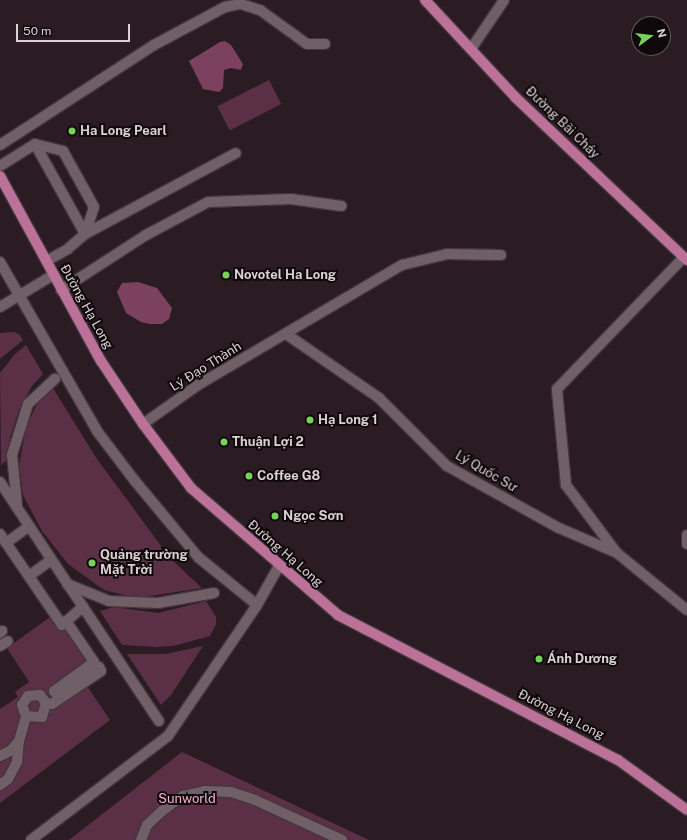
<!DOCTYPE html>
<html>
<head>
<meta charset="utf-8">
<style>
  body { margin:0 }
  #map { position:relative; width:687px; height:840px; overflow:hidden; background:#2b1c23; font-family:"Public Sans",sans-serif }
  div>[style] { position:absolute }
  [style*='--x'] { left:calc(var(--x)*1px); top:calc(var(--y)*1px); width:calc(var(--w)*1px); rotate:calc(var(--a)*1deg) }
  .green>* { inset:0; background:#5b2f45; transform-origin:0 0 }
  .water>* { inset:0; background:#7d4160 }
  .roads { filter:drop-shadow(1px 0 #43373c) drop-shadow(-1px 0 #43373c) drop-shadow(0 1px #43373c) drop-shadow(0 -1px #43373c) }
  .minor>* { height:10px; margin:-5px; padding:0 5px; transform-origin:5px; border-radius:5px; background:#715f67 }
  .major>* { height:10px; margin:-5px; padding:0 5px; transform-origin:5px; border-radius:5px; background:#bc7298 }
  .dots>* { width:11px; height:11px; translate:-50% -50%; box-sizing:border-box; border:2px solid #0f090c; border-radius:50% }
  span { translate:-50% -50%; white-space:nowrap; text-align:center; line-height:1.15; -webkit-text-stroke:4px #0f090c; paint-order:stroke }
  .street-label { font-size:13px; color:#dbd1d5 }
  .poi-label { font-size:13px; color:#dbd1d5; font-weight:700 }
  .left { translate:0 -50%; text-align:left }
  .park-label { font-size:13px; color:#fbb0d4 }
  .north { position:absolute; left:631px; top:16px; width:40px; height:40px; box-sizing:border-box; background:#0f090c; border:1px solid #61595c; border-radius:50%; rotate:75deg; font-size:11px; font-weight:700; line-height:16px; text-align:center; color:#dbd1d5 }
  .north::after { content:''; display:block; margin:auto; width:14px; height:18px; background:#76d25a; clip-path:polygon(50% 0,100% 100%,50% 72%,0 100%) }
  .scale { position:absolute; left:16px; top:24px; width:114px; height:18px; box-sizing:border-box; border:2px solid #dbd1d5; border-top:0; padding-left:5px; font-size:12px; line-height:14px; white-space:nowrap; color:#dbd1d5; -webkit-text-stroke:3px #0f090c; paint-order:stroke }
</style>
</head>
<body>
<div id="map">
  <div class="green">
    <div style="left:269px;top:80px;width:27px;height:58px;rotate:63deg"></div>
    <div style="clip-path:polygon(14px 332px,19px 334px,23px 340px,0 359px,0 333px)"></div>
    <div style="clip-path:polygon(26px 345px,43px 374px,32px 386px,19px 410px,10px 438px,7px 460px,1px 465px,0 373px,14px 355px)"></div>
    <div style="clip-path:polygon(51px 385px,97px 459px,170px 558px,202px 588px,137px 598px,104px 590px,68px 564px,42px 531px,23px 495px,19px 465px,26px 427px,39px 400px)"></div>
    <div style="clip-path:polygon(206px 601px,216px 617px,216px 624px,210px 636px,173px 646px,156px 647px,122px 645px,100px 611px,114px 607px,158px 613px)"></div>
    <div style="clip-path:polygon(57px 612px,91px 663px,58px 700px,61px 704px,87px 686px,110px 720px,0 803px,0 709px,18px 697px,15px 692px,29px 682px,7px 648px)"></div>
    <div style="clip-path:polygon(203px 646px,171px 695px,161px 705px,127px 654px,166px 654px)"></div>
    <div style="clip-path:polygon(182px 752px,369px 840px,69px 840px)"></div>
  </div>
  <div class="water">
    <div style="clip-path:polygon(225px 41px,231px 45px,243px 64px,241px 70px,231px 68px,224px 70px,223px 88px,219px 92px,203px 89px,189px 61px,220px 42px)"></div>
    <div style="clip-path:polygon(138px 282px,157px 288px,172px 308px,169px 319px,162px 324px,150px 324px,141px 322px,126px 313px,117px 292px,122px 283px)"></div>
  </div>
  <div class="roads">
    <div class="minor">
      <div style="--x:471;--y:49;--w:59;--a:-56"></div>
      <div style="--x:35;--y:144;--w:29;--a:14"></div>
      <div style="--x:63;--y:151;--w:64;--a:61"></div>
      <div style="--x:94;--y:207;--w:28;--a:108"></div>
      <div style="--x:0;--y:145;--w:184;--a:-33"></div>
      <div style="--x:154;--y:45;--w:81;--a:-28.2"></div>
      <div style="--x:225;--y:7;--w:16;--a:-11"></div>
      <div style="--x:241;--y:4;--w:20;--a:18"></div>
      <div style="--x:260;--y:10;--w:58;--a:35.9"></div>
      <div style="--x:307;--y:44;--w:18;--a:0"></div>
      <div style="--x:0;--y:166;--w:41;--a:-32.2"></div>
      <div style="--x:35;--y:144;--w:103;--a:60.9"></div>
      <div style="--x:85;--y:234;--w:23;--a:139"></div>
      <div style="--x:68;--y:249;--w:25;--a:151"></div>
      <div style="--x:85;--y:234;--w:171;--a:-28.2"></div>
      <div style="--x:0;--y:262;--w:195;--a:60.1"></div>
      <div style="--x:97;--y:431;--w:63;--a:52.8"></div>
      <div style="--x:135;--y:481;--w:99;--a:50.3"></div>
      <div style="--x:198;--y:557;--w:76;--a:39.1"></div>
      <div style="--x:61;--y:290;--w:101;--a:-32.9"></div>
      <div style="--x:146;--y:235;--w:70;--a:-28"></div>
      <div style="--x:208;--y:202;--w:83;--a:-2.1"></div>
      <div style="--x:291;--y:199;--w:51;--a:7.8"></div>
      <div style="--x:0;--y:307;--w:62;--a:-31.1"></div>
      <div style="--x:286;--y:334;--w:113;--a:34.5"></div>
      <div style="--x:379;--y:398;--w:96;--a:45"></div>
      <div style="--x:447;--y:466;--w:128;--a:29"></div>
      <div style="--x:559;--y:528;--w:63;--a:23.3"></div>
      <div style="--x:617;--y:553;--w:90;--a:39.2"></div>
      <div style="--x:143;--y:424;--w:67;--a:-35.3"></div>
      <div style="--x:198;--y:385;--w:237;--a:-30.5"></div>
      <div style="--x:402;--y:265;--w:46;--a:-13.7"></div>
      <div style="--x:447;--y:254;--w:54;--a:1.1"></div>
      <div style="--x:0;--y:482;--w:287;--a:56.4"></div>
      <div style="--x:17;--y:505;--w:50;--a:-95.7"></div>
      <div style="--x:12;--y:455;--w:53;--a:-72.6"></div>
      <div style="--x:28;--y:404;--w:37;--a:-43"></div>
      <div style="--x:0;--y:534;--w:110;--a:55.7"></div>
      <div style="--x:62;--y:625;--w:28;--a:-41"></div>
      <div style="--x:687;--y:535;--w:9;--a:90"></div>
      <div style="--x:6;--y:543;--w:29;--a:-36"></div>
      <div style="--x:616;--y:552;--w:84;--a:-126.7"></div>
      <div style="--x:566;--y:485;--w:96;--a:-95.4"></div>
      <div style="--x:557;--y:389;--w:183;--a:-46.1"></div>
      <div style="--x:29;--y:576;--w:27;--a:-36"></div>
      <div style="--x:67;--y:584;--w:45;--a:22"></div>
      <div style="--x:109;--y:601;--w:49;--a:2.3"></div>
      <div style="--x:158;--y:603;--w:57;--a:-10.1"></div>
      <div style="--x:0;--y:633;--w:3;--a:-45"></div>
      <div style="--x:0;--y:646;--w:9;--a:-32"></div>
      <div style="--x:26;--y:716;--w:16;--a:4"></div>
      <div style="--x:42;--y:717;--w:15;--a:-74"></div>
      <div style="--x:0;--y:756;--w:11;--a:-27"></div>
      <div style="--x:10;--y:751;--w:13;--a:-48"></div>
      <div style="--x:19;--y:741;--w:26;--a:-74"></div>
      <div style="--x:26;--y:716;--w:12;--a:-110"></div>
      <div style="--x:22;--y:705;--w:11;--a:-56"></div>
      <div style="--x:28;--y:696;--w:12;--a:-5"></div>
      <div style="--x:40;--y:695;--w:10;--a:53"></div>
      <div style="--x:46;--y:703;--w:6;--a:9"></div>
      <div style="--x:52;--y:704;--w:59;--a:-34"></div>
      <div style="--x:101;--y:671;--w:4;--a:-117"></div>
      <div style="--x:99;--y:667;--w:50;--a:146.3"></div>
      <div style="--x:57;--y:695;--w:5;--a:-127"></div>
      <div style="--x:54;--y:691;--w:49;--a:-35.9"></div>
      <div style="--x:94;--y:662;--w:50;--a:-124.3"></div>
      <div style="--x:0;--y:785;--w:10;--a:-37"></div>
      <div style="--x:8;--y:779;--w:19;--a:-62"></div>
      <div style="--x:17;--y:762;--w:21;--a:-85"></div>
      <div style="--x:31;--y:840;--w:172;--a:-37.2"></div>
      <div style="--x:168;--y:736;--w:158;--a:-55.8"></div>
      <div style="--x:257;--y:605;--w:45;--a:-60.6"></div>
      <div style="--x:141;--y:840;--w:16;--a:-68"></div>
      <div style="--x:147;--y:825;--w:21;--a:-43"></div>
      <div style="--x:162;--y:811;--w:26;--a:-36"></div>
      <div style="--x:183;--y:796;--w:23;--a:-13"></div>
      <div style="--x:205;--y:791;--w:26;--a:2"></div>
      <div style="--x:231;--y:792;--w:25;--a:18"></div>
      <div style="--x:255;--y:800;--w:96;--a:24.7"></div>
    </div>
    <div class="major">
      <div style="--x:425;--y:0;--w:132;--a:47.1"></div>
      <div style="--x:515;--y:97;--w:237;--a:43.5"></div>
      <div style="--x:0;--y:176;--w:211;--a:61.4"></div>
      <div style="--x:101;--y:361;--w:76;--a:56.3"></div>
      <div style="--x:143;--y:424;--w:80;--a:53.1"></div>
      <div style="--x:191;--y:488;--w:194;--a:40.8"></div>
      <div style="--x:338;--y:615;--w:315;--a:27.4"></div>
      <div style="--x:618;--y:760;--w:85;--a:35.9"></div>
    </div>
  </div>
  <div class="dots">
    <div style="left:72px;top:131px;background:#76d25a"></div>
    <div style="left:226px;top:275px;background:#76d25a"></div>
    <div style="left:310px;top:420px;background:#76d25a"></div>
    <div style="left:224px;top:442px;background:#76d25a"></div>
    <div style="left:249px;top:476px;background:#76d25a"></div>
    <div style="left:275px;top:516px;background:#76d25a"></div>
    <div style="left:92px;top:563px;background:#76d25a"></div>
    <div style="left:539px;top:659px;background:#76d25a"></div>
  </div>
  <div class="street-label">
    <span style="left:562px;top:123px;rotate:44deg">Đường Bãi Cháy</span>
    <span style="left:86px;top:307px;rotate:61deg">Đường Hạ Long</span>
    <span style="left:206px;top:367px;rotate:-32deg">Lý Đạo Thành</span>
    <span style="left:486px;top:472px;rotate:30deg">Lý Quốc Sư</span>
    <span style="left:285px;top:554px;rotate:41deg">Đường Hạ Long</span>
    <span style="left:561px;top:715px;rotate:27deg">Đường Hạ Long</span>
  </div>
  <div class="poi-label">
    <span class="left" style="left:80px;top:131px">Ha Long Pearl</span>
    <span class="left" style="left:234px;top:275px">Novotel Ha Long</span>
    <span class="left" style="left:318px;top:420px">Hạ Long 1</span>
    <span class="left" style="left:232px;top:442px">Thuận Lợi 2</span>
    <span class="left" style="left:257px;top:476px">Coffee G8</span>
    <span class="left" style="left:283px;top:516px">Ngọc Sơn</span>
    <span class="left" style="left:100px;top:563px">Quảng trường<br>Mặt Trời</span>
    <span class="left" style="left:547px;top:659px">Ánh Dương</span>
  </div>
  <div class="park-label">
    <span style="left:187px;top:799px">Sunworld</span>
  </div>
  <div class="north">N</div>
  <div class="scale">50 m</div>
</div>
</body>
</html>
